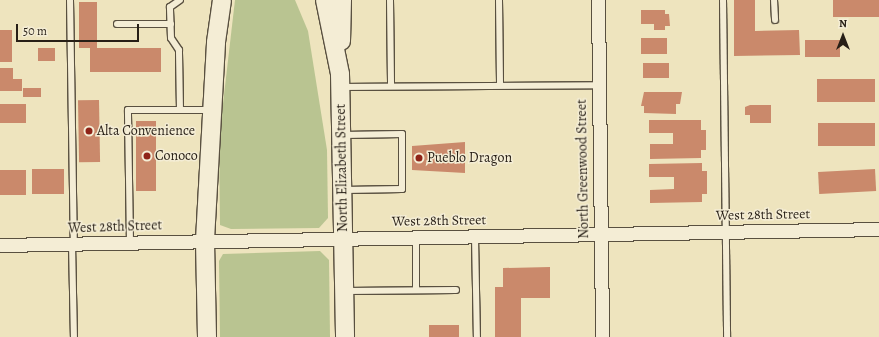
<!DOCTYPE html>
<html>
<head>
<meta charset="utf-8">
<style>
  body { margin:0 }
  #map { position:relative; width:879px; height:337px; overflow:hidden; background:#eee4be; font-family:Alegreya,serif }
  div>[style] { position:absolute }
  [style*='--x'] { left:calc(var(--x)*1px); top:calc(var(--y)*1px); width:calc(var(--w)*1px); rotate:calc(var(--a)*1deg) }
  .green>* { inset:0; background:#b9c491 }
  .building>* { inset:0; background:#ca896b; transform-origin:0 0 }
  .roads { filter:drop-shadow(1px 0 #595040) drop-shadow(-1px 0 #595040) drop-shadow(0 1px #595040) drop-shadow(0 -1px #595040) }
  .lane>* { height:6px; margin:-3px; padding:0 3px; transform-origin:3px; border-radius:3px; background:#f4edd5 }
  .street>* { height:13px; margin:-6.5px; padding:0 6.5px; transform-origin:6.5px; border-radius:6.5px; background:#f4edd5 }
  .secondary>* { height:18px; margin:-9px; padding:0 9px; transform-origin:9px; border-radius:9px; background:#f4edd5 }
  .dots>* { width:11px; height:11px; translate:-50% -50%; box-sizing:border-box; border:2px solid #f4edd5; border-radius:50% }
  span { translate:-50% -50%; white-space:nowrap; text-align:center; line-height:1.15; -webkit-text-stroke:3px #f4edd5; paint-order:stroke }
  .poi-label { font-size:14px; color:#271f16 }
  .left { translate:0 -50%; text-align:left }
  .street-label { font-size:14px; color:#271f16 }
  .north { position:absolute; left:823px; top:16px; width:40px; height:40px; -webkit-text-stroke:3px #f4edd5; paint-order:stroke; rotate:0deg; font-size:11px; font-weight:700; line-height:16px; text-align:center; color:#271f16 }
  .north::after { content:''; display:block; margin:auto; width:14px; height:18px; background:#271f16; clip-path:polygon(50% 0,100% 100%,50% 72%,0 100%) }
  .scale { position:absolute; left:16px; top:24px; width:123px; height:18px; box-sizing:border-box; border:2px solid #271f16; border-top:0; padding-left:5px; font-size:12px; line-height:14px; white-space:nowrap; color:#271f16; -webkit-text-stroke:3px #f4edd5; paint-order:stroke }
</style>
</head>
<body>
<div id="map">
  <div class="green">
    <div style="clip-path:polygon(235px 0,295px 0,308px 31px,327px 150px,328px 218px,319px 228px,231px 229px,220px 225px,219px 138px)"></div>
    <div style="clip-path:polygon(320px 251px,329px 260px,330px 337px,220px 337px,219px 261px,223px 254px)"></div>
  </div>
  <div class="building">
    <div style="clip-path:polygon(734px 0,755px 0,755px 31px,799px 30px,800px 55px,734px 56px)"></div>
    <div style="left:833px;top:0;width:46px;height:17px"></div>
    <div style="left:79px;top:2px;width:18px;height:46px"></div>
    <div style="clip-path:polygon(641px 10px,665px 10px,665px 14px,669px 14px,670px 26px,665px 26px,665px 30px,654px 30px,654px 24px,641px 24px)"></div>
    <div style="left:0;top:30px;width:12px;height:32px"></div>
    <div style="left:667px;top:38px;width:16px;height:26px;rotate:90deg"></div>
    <div style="left:805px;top:40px;width:35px;height:17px"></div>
    <div style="left:38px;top:48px;width:17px;height:13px"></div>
    <div style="left:161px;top:48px;width:24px;height:71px;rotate:90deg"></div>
    <div style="left:669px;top:63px;width:15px;height:26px;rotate:90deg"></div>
    <div style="clip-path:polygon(0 68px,13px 68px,13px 79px,22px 79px,22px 91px,0 91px)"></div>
    <div style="left:875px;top:79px;width:23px;height:58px;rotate:90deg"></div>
    <div style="left:23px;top:88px;width:18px;height:9px"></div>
    <div style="clip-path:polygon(644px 92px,682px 92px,680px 104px,676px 104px,676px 114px,644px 113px,644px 106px,641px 106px)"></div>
    <div style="left:99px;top:100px;width:62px;height:21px;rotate:89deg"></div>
    <div style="left:0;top:104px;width:26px;height:19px"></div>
    <div style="clip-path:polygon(750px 105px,771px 105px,771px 123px,750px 123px,750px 115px,745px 115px,745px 107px)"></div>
    <div style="clip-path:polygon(649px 120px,701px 120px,701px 130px,706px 130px,706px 150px,701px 150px,701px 158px,650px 159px,650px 144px,673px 144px,673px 133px,649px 133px)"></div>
    <div style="left:136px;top:121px;width:20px;height:70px"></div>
    <div style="left:818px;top:123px;width:57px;height:23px"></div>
    <div style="clip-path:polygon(465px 142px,465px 173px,412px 170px,412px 146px)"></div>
    <div style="clip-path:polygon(702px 163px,702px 171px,707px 171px,707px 194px,702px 194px,702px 202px,650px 203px,650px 190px,674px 189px,674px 177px,649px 177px,649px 164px)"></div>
    <div style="left:32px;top:169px;width:32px;height:25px"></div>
    <div style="left:875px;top:169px;width:22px;height:57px;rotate:87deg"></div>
    <div style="left:26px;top:170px;width:25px;height:26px;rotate:90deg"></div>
    <div style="clip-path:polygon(550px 267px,550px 298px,521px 298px,521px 337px,495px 337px,495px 287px,503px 287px,503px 268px)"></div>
    <div style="left:429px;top:325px;width:30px;height:12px"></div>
  </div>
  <div class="roads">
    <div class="lane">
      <div style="--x:70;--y:0;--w:244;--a:89.1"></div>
      <div style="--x:390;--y:0;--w:86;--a:89.3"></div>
      <div style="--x:499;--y:0;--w:85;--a:89.3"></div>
      <div style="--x:723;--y:0;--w:337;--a:89.3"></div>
      <div style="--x:774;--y:0;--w:20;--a:87"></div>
      <div style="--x:117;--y:24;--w:54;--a:0"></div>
      <div style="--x:342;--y:87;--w:256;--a:-0.4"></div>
      <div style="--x:180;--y:110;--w:60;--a:-91"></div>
      <div style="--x:179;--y:50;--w:14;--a:-124"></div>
      <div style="--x:171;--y:38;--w:31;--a:-92"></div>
      <div style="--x:170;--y:7;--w:12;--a:-35"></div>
      <div style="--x:343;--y:135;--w:59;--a:-1"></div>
      <div style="--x:402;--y:134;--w:55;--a:90"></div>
      <div style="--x:402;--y:189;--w:58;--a:179"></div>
      <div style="--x:475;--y:237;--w:100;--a:88.9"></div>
      <div style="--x:416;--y:238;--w:52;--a:90"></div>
      <div style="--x:130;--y:242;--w:132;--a:-90.9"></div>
      <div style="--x:128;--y:110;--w:82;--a:0"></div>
      <div style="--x:72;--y:244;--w:93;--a:88.8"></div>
      <div style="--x:346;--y:291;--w:110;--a:-0.5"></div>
    </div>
    <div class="street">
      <div style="--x:598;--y:0;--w:337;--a:89.3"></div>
      <div style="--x:0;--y:245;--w:879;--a:-1.04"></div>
    </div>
    <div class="secondary">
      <div style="--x:325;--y:0;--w:76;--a:78.5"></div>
      <div style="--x:340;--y:74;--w:263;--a:88.9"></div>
      <div style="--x:341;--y:41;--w:41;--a:-88.6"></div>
      <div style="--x:207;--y:337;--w:97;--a:-91.2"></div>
      <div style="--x:205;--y:240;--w:198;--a:-86.8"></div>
      <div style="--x:216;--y:42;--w:42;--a:-81.9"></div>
    </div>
  </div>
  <div class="dots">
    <div style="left:89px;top:131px;background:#8f2418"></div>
    <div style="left:147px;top:156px;background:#8f2418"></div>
    <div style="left:419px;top:158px;background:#8f2418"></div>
  </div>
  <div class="poi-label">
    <span class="left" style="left:97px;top:131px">Alta Convenience</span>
    <span class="left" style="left:155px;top:156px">Conoco</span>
    <span class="left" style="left:427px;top:158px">Pueblo Dragon</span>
  </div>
  <div class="street-label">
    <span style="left:342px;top:168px;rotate:-91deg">North Elizabeth Street</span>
    <span style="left:583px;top:169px;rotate:-91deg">North Greenwood Street</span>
    <span style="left:763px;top:215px;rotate:-1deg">West 28th Street</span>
    <span style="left:439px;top:221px;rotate:-1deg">West 28th Street</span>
    <span style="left:115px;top:227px;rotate:-2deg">West 28th Street</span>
  </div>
  <div class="north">N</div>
  <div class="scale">50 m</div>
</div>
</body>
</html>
